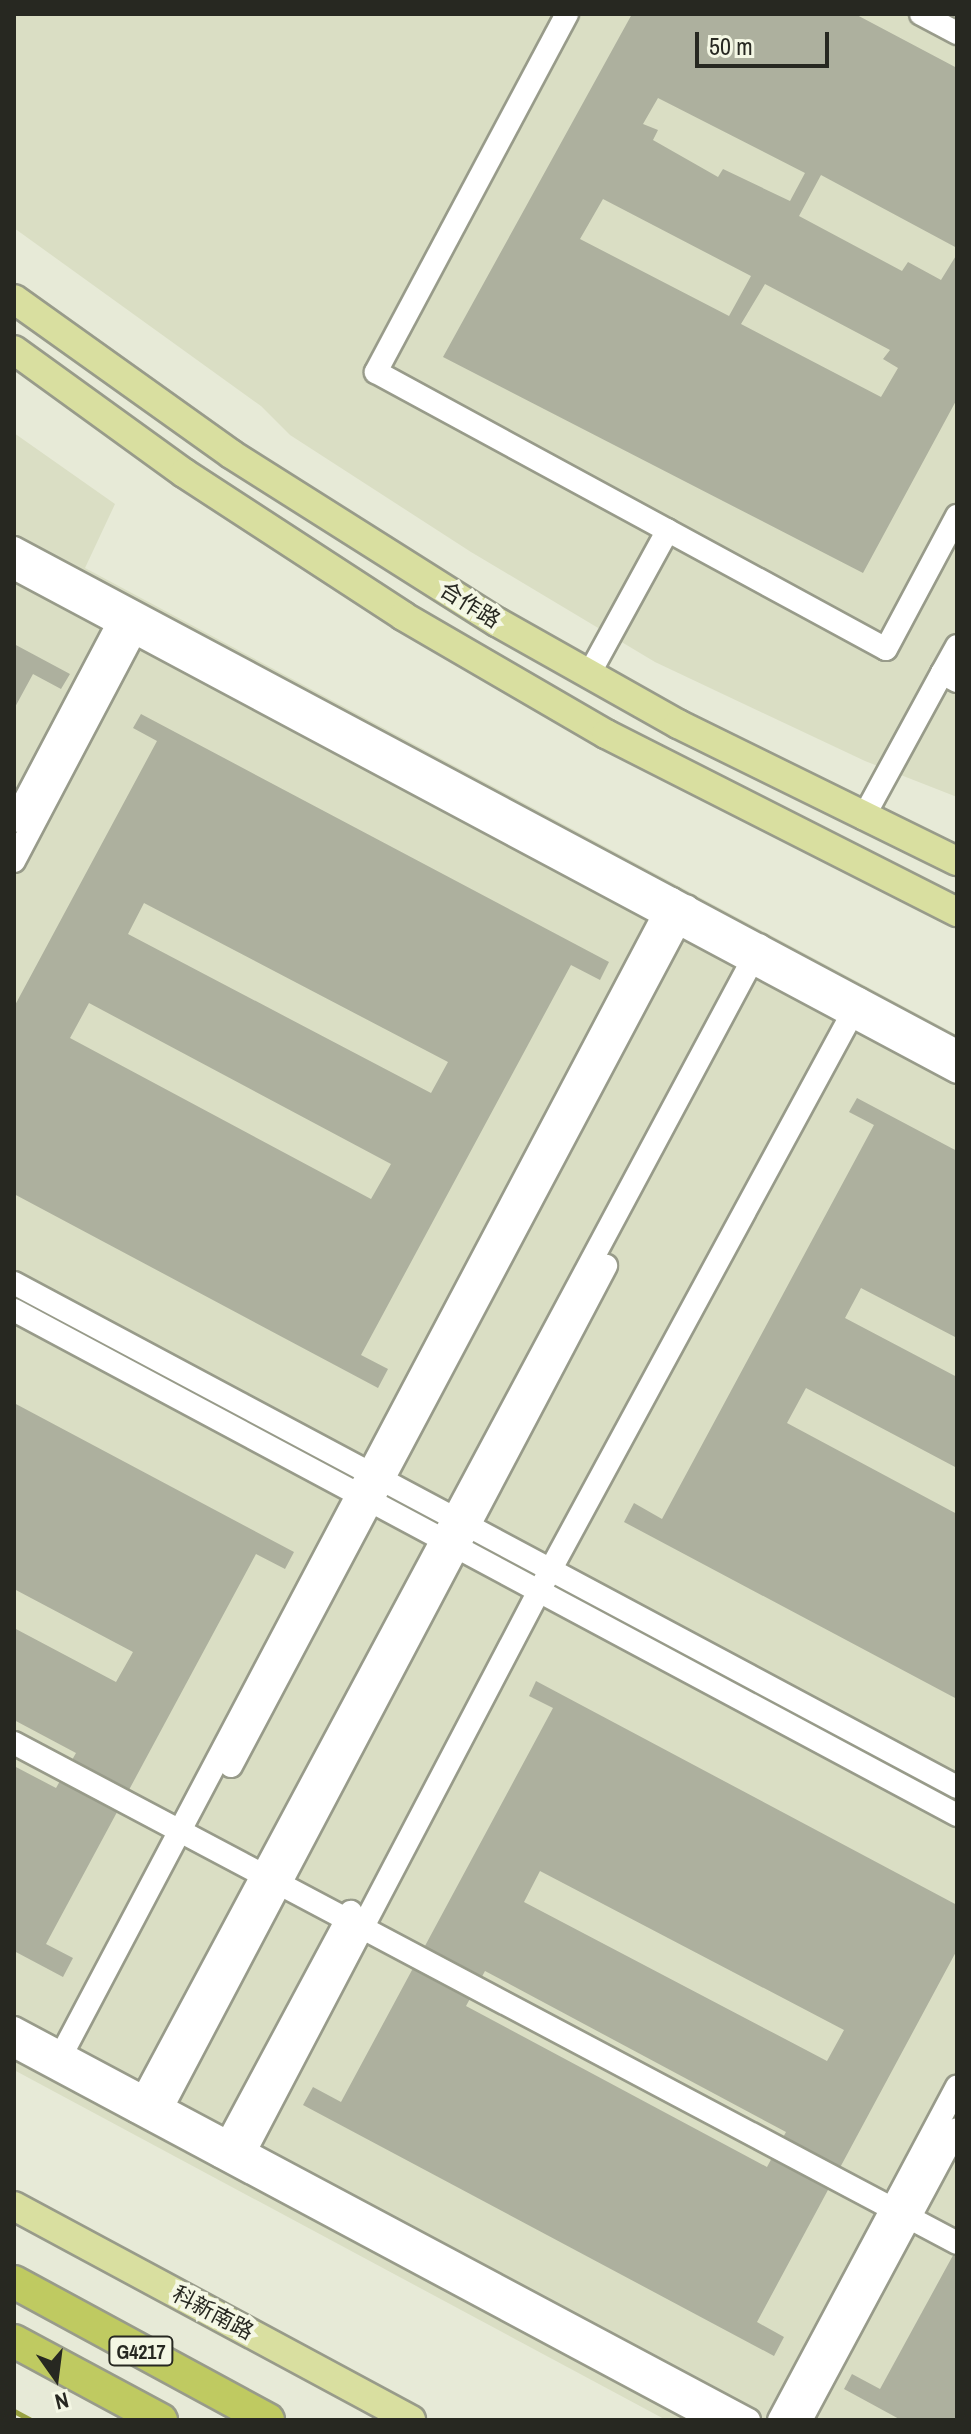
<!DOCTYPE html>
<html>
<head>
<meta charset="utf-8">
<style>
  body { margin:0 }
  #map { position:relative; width:971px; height:2434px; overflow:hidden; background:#e7ead7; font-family:"Archivo Narrow","Noto Sans SC",sans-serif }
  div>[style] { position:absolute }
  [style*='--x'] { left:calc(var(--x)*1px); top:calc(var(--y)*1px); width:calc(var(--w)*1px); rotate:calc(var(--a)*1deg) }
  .built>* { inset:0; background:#dadec4 }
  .stream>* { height:5px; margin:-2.5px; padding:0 2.5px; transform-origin:2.5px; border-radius:2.5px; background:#99a243 }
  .building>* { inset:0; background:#adb09e }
  .roads { filter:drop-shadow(2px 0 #989b8a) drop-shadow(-2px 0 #989b8a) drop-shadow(0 2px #989b8a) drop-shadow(0 -2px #989b8a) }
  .minor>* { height:22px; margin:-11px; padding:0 11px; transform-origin:11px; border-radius:11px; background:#fff }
  .major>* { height:28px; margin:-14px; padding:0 14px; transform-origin:14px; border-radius:14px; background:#d9dfa0 }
  .highway>* { height:32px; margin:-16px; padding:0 16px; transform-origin:16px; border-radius:16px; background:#bfca61 }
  span { translate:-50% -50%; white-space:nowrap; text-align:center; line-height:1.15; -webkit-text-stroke:8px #f4f7e4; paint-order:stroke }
  .shield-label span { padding:2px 6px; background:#f4f7e4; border:2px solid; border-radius:6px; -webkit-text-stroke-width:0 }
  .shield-label { font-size:20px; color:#272821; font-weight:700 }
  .street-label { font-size:22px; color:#272821 }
  .frame { position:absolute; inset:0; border:16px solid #272821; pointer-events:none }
  .north { position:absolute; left:16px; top:2338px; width:80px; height:80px; -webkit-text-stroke:6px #f4f7e4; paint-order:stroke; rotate:166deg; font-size:22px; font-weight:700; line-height:32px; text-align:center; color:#272821 }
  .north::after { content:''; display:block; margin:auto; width:28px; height:36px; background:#272821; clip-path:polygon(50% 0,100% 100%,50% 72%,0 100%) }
  .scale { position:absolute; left:695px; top:32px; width:134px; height:36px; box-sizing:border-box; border:4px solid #272821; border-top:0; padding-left:10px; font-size:24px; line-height:28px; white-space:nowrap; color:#272821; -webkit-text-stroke:6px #f4f7e4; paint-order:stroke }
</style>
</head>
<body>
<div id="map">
  <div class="built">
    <div style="clip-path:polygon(14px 14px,957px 14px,957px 797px,865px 761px,655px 662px,471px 552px,290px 435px,261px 406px,14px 228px)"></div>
    <div style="clip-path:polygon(14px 433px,115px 504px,85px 568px,957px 1035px,957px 2420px,666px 2420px,14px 2070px)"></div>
  </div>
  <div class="stream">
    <div style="--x:14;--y:2411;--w:19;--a:28"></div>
  </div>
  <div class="building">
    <div style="clip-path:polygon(evenodd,632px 14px,855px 14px,957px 68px,957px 248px,821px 175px,799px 216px,902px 271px,908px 262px,941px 280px,957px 254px,957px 399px,863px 573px,443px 357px,632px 14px,658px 98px,805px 173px,790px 201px,723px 169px,718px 177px,653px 140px,658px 130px,643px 124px,658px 98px,632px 14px,603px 199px,751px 276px,729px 316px,580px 239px,603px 199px,632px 14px,765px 284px,890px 350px,883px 359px,898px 368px,881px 397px,741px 324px,765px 284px)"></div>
    <div style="clip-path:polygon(14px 644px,70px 674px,61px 689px,33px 674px,14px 709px)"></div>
    <div style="clip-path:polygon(evenodd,141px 714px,609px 962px,600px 980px,571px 965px,361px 1355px,388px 1369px,378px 1388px,14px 1194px,14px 1007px,157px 741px,133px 728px,141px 714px,144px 903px,448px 1062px,431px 1093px,128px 934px,144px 903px,141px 714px,89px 1003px,391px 1164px,371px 1199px,70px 1038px,89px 1003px)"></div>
    <div style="clip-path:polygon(857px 1098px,957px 1151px,957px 1338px,861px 1288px,845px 1318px,957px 1377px,957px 1468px,806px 1388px,787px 1423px,957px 1514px,957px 1699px,624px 1522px,634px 1503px,662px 1519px,874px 1125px,849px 1112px)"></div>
    <div style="clip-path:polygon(14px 1403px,294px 1552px,285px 1569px,256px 1554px,46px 1944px,73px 1958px,63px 1977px,14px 1951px,14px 1766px,56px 1788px,76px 1753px,14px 1720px,14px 1628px,116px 1682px,133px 1652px,14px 1589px)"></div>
    <div style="clip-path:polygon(evenodd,536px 1681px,957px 1905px,957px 1950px,757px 2322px,784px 2337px,774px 2356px,303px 2105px,313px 2087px,341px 2102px,553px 1708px,529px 1696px,536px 1681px,540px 1871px,844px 2030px,827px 2061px,524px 1902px,540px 1871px,536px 1681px,485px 1971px,786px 2132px,767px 2167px,466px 2006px,485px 1971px)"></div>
    <div style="clip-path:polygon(957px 2248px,957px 2420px,901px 2420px,844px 2389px,852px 2374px,880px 2389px)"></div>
  </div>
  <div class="roads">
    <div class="minor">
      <div style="--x:567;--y:14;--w:406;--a:118.1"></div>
      <div style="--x:376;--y:372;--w:580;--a:28.51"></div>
      <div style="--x:886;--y:649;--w:151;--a:-61.9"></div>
      <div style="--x:921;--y:14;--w:41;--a:27.8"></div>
      <div style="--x:14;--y:548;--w:1069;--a:28.08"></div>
      <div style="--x:14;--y:568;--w:1069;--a:28.12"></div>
      <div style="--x:957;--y:646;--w:31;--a:119"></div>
      <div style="--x:942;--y:673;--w:17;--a:28"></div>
      <div style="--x:588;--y:676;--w:166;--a:-61.3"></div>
      <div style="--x:863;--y:818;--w:165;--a:-61.4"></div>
      <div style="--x:14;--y:821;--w:236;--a:-62.2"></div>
      <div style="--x:14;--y:861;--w:270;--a:-62.2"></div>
      <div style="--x:14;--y:1283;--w:1069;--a:28.12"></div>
      <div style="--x:14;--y:1310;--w:1070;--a:28.17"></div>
      <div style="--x:14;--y:1743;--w:1067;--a:27.93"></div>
      <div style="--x:231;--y:1766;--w:973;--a:-62.04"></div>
      <div style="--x:14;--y:2028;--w:833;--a:28.07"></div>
      <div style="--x:14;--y:2046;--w:793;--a:28.15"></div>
      <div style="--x:55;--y:2067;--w:1321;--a:-62.15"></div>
      <div style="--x:136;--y:2111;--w:1322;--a:-61.83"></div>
      <div style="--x:155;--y:2121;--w:967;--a:-62.19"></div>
      <div style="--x:220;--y:2156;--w:277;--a:-61.8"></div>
      <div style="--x:238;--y:2165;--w:648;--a:-62.33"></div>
      <div style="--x:539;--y:1591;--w:673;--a:-61.53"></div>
      <div style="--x:779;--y:2420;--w:378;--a:-61.9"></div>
      <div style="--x:801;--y:2420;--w:330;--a:-61.8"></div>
    </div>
    <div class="major">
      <div style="--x:14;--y:299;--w:267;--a:35.5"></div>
      <div style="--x:231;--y:454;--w:315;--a:32.3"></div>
      <div style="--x:497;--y:622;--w:208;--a:29.4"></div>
      <div style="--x:678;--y:724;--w:311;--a:26.2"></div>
      <div style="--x:14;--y:350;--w:210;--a:35.9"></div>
      <div style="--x:184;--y:473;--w:262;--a:33.1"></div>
      <div style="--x:403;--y:616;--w:235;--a:30.2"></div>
      <div style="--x:606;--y:734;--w:394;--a:26.9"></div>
      <div style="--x:14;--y:2206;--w:451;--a:28.3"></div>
    </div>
    <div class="highway">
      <div style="--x:14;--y:2282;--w:289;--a:28.5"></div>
      <div style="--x:14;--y:2341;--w:167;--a:28.3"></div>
    </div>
  </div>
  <div class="shield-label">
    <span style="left:141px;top:2351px">G4217</span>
  </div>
  <div class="street-label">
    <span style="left:470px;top:605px;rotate:32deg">合作路</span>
    <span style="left:213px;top:2313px;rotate:28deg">科新南路</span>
  </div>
  <div class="frame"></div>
  <div class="north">N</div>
  <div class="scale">50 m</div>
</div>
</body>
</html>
